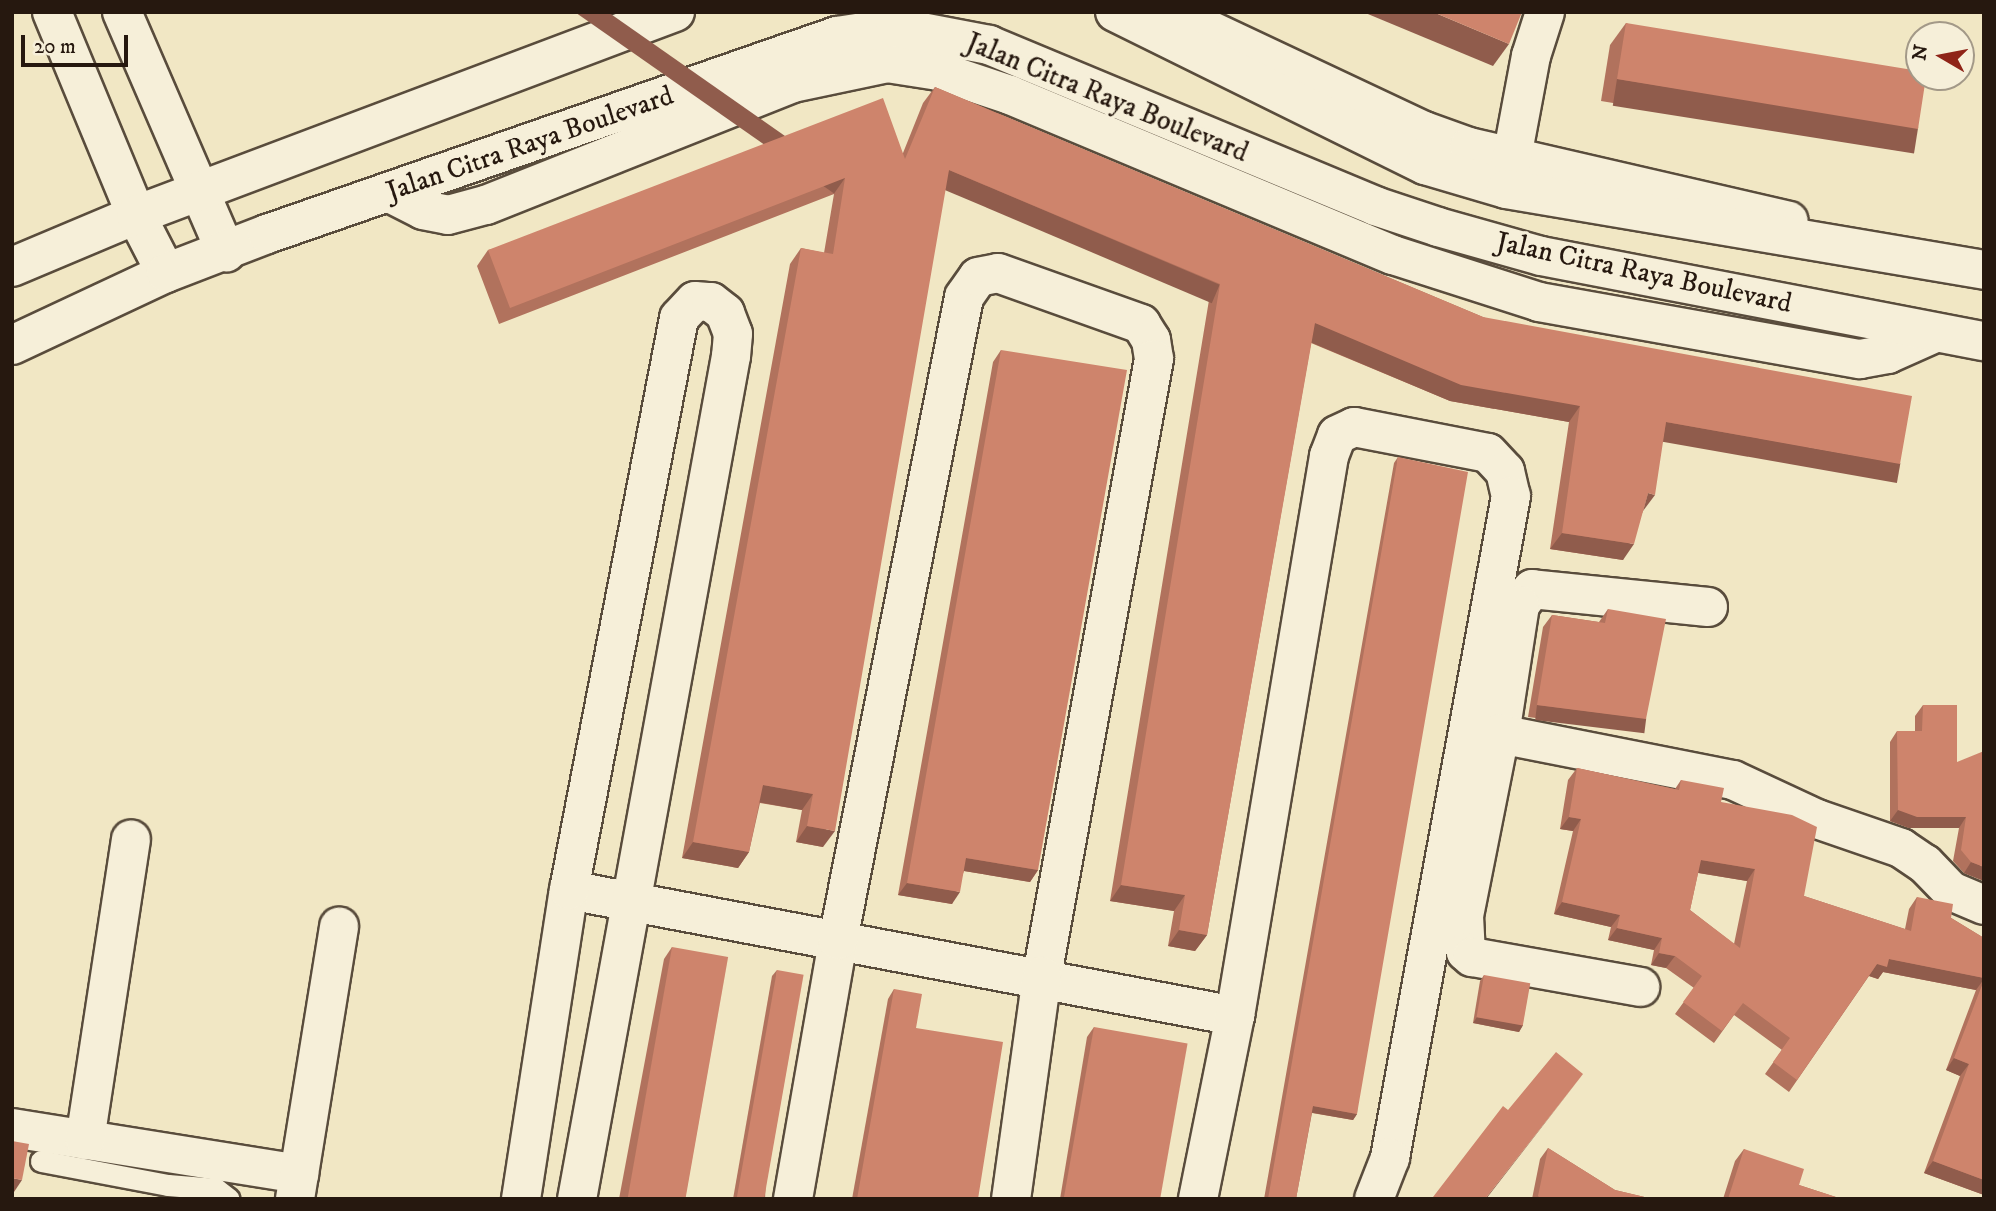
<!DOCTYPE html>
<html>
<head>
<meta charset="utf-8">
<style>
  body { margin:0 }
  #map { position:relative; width:1996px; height:1211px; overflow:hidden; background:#f1e7c4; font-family:"IM FELL DW Pica",serif }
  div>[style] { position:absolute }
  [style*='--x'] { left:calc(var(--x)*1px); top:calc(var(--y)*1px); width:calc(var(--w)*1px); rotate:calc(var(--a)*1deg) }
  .roads { filter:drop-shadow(2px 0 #594c3c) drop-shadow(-2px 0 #594c3c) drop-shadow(0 2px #594c3c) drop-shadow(0 -2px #594c3c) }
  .lane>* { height:21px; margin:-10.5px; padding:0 10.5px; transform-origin:10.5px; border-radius:10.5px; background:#f6efd9 }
  .street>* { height:38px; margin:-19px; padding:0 19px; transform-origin:19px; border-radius:19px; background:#f6efd9 }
  .secondary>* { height:38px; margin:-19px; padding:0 19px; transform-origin:19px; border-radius:19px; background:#f6efd9 }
  .wall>* { inset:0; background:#b1725d }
  .shaded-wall>* { inset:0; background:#905c4c; transform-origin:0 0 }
  .building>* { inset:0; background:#ce846c; transform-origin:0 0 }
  span { translate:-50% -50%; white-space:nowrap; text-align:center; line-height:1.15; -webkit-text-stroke:6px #f6efd9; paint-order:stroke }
  .street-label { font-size:28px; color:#26180f }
  .frame { position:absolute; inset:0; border:14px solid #26180f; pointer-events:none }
  .north { position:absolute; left:1905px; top:21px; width:70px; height:70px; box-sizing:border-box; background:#f6efd9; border:2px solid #a39988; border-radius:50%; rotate:280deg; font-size:19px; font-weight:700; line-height:28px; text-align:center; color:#26180f }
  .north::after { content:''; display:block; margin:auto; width:24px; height:32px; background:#8f2418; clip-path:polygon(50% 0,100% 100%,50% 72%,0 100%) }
  .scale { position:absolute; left:21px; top:35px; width:107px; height:32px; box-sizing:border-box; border:4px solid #26180f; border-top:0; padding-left:9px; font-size:21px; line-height:24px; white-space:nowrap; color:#26180f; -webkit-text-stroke:5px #f6efd9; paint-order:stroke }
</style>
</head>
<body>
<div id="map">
  <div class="roads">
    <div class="lane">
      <div style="--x:41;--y:1161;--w:129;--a:10.7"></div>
      <div style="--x:168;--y:1185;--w:48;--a:4.8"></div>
      <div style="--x:216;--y:1189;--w:16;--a:38"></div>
    </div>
    <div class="street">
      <div style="--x:52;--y:12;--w:220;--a:67.5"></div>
      <div style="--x:136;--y:215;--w:65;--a:62.7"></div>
      <div style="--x:122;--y:12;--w:262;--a:66.6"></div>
      <div style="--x:1171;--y:12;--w:280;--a:25.2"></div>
      <div style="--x:1424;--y:131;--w:48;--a:19.6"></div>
      <div style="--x:1469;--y:147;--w:328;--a:13"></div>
      <div style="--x:1507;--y:184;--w:130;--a:-79.4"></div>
      <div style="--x:1531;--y:56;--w:46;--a:-72.3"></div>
      <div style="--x:390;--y:193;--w:37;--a:27"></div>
      <div style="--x:423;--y:210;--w:25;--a:11"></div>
      <div style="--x:448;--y:215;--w:39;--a:-15"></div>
      <div style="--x:486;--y:205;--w:330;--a:-21.7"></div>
      <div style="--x:793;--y:83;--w:96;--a:-12"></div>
      <div style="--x:887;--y:63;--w:52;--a:8.9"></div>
      <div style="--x:938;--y:71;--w:76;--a:18.4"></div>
      <div style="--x:1010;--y:95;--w:415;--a:22.7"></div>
      <div style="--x:1393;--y:255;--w:153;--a:17.8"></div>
      <div style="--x:1539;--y:302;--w:326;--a:10.1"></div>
      <div style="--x:1860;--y:359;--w:28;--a:-10"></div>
      <div style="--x:1888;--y:354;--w:51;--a:-24.1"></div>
      <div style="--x:1708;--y:607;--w:177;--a:-174.2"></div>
      <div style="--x:1532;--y:589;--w:20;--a:127"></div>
      <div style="--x:1520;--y:605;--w:131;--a:98.8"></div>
      <div style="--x:1500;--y:734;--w:237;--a:11.2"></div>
      <div style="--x:1733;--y:780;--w:93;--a:24.9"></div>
      <div style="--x:1817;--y:819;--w:89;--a:19"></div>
      <div style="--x:1901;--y:848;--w:29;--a:34"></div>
      <div style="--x:1925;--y:864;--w:37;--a:46"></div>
      <div style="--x:1951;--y:891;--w:36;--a:23"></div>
      <div style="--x:1500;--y:734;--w:186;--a:101.2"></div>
      <div style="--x:1464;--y:916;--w:36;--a:87"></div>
      <div style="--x:1466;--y:952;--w:8;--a:40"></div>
      <div style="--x:1472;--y:957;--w:171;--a:10.1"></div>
      <div style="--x:569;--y:890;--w:678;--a:10.71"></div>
      <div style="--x:12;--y:1128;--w:291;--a:9.1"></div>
      <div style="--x:85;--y:1140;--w:304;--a:-81.3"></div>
      <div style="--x:295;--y:1199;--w:276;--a:-80.8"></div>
      <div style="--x:521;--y:1199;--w:313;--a:-81.2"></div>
      <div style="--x:569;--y:890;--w:582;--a:-79.11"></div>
      <div style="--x:679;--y:318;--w:23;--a:-47"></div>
      <div style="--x:695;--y:301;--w:16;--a:4"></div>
      <div style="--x:711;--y:302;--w:18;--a:38"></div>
      <div style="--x:725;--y:313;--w:22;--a:69"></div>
      <div style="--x:733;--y:334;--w:22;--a:95"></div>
      <div style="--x:731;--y:356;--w:857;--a:100.35"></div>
      <div style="--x:793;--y:1199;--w:263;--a:-80.1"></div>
      <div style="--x:838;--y:940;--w:655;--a:-78.91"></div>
      <div style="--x:964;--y:297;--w:24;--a:-55"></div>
      <div style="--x:978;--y:277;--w:20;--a:-11"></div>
      <div style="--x:998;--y:273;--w:152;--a:19.6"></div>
      <div style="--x:1141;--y:324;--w:19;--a:58"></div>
      <div style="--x:1151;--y:340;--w:19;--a:81"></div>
      <div style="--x:1154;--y:359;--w:627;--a:100.29"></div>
      <div style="--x:1042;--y:976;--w:225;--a:97.9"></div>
      <div style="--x:1198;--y:1199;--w:187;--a:-78.6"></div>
      <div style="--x:1235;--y:1016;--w:568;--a:-80.47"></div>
      <div style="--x:1329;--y:456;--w:22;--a:-69"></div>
      <div style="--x:1337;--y:435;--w:19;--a:-25"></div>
      <div style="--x:1354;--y:427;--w:136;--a:11"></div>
      <div style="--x:1488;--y:453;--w:25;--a:47"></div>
      <div style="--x:1505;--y:471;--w:26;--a:77"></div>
      <div style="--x:1511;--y:496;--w:673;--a:100.36"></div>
      <div style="--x:1390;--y:1158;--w:44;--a:111.3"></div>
    </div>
    <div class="secondary">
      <div style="--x:1115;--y:12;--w:346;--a:26.3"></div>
      <div style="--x:1425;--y:165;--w:84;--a:16.5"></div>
      <div style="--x:1506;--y:189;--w:485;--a:9.6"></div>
      <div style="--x:12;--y:267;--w:134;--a:-22.8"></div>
      <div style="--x:136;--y:215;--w:576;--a:-20.64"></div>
      <div style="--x:12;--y:345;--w:170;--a:-25.1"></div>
      <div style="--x:166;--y:273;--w:108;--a:-21.1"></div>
      <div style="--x:267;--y:234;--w:603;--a:-19.16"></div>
      <div style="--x:837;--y:36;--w:59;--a:-8.8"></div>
      <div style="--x:895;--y:27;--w:96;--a:10.8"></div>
      <div style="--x:989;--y:45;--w:418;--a:22.6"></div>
      <div style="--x:1375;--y:206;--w:66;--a:18.4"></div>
      <div style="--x:1438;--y:227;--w:107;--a:15.7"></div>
      <div style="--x:1541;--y:256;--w:451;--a:10.9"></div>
    </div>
  </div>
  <div class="wall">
    <div style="clip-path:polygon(1626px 23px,1902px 151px,1601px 101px,1610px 45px)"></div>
    <div style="clip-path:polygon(935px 87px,1483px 317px,1889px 480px,1663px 439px,1643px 511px,1623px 560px,1550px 549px,1569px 422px,1450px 401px,1311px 343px,1207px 935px,1195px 951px,1168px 946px,1174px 911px,1110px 901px,1209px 300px,945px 189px,823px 847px,796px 842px,802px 810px,760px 803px,749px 852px,738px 868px,682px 858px,790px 264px,801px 248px,824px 253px,834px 194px,499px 324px,477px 266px,488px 250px,903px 153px,923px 103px)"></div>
    <div style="clip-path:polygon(1001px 350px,1038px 870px,1030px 882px,964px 871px,952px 904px,898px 895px,993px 362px)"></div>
    <div style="clip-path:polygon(1398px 457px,1357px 1114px,1353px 1120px,1312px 1113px,1296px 1199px,1264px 1199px,1394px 463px)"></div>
    <div style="clip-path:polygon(1608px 609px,1646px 719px,1638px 731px,1528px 717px,1543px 627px,1552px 615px,1599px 622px)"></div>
    <div style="clip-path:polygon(1923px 705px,1957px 762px,1984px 881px,1964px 873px,1953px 861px,1959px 828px,1909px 828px,1890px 821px,1890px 742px,1897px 731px,1915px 731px,1915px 716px)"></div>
    <div style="clip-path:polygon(evenodd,1577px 768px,1675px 789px,1681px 780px,1721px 802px,1804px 896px,1905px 929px,1909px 909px,1917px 897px,1984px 938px,1984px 1195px,1924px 1173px,1960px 1076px,1946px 1070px,1976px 990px,1883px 972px,1878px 979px,1869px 976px,1789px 1092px,1765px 1074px,1782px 1050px,1734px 1015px,1714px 1043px,1675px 1014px,1694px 988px,1666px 968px,1651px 965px,1654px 950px,1608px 940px,1611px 927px,1554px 914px,1573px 831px,1560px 829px,1568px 780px,1577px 768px,1698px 873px,1747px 881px,1734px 944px,1690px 910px,1698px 873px)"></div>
    <div style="clip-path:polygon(672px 947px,682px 1199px,619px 1199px,664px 959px)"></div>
    <div style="clip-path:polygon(777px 970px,765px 1199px,733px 1199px,772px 976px)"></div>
    <div style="clip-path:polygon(1484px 975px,1523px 1025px,1519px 1032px,1473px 1023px,1480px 981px)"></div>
    <div style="clip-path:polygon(894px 989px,916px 1028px,978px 1199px,852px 1199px,888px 999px)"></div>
    <div style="clip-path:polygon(1094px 1027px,1159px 1199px,1060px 1199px,1087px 1037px)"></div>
    <div style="clip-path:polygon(1548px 1148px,1615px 1190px,1653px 1199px,1532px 1199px,1540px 1159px)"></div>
    <div style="clip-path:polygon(1744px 1149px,1799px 1185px,1842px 1199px,1723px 1199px,1735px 1161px)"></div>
  </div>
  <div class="shaded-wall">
    <div style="clip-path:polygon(1363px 12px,1433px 12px,1509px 44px,1493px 66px)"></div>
    <div style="left:1617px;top:79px;width:305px;height:27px;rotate:9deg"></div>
    <div style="left:949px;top:170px;width:294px;height:20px;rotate:23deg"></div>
    <div style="left:845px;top:178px;width:19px;height:359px;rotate:125deg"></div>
    <div style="clip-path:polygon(1315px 323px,1580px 406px,1569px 422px,1450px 401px,1303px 339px)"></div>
    <div style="left:1666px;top:422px;width:238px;height:20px;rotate:10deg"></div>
    <div style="clip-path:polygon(1648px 493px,1655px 495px,1643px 511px)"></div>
    <div style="clip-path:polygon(1562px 533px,1634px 544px,1623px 560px,1550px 549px)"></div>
    <div style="left:1537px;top:705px;width:110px;height:15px;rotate:7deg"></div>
    <div style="clip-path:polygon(763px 785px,813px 794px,802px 810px,752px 801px)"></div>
    <div style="clip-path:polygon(1898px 810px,1966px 817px,1959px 828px,1909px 828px,1890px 821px)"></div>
    <div style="clip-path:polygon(1569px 817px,1581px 819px,1573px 831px,1560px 829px)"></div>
    <div style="clip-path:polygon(807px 826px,835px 831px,823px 847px,796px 842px)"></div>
    <div style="clip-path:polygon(693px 842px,749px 852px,738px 868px,682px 858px)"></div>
    <div style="clip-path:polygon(966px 858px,1038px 870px,1030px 882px,958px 870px)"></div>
    <div style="clip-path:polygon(1701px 860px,1755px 869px,1747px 881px,1693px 872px)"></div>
    <div style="clip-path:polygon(1971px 862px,1984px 867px,1984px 881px,1964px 873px)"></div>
    <div style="clip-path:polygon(907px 883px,960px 892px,952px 904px,898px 895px)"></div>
    <div style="clip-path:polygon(1121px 885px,1185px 895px,1174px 911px,1110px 901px)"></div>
    <div style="clip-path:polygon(1562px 902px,1620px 915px,1611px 927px,1554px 914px)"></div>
    <div style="clip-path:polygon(1617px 928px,1662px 938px,1654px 950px,1608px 940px)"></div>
    <div style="clip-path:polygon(1179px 930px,1207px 935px,1195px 951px,1168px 946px)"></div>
    <div style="clip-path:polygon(1659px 953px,1675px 956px,1666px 968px,1651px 965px)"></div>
    <div style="clip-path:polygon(1889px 959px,1984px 978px,1984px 979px,1976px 990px,1883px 972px,1878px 979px,1869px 976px,1877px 964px)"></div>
    <div style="clip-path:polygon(1477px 1017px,1523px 1025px,1519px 1032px,1473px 1023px)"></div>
    <div style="clip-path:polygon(1954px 1058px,1969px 1064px,1960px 1076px,1946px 1070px)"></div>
    <div style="clip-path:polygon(1583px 1074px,1486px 1199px,1485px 1199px)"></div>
    <div style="clip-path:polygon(1313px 1106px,1357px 1114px,1353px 1120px,1308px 1112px)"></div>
    <div style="clip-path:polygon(1933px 1161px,1984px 1180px,1984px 1195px,1924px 1173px)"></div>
    <div style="clip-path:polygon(12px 1178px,22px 1180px,14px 1192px,12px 1192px)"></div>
  </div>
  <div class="building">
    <div style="clip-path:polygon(1433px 12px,1522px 12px,1509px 44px)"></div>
    <div style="clip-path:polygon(1626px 23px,1919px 71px,1919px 77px,1926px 77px,1918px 129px,1617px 79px)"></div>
    <div style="clip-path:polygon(935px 87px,1483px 317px,1912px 396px,1900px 464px,1666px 422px,1655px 495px,1648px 493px,1634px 544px,1562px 533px,1580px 406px,1461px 385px,1315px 323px,1207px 935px,1179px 930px,1185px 895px,1121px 885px,1220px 284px,949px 170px,835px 831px,807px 826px,813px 794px,763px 785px,749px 852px,693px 842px,801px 248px,833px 254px,845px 178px,510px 308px,488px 250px,883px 98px,905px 159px)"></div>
    <div style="clip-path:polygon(1001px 350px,1127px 370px,1038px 870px,966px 858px,960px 892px,907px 883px)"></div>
    <div style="clip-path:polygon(1398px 457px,1468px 472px,1357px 1114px,1313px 1106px,1296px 1199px,1268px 1199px)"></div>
    <div style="clip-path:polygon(1608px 609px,1666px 619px,1646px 719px,1537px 705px,1552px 615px,1605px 623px)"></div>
    <div style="clip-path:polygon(1923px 705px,1957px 705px,1957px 762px,1984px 751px,1984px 867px,1971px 862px,1961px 850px,1966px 817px,1917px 817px,1898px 810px,1897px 731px,1922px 731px)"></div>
    <div style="clip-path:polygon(evenodd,1577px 768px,1679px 790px,1681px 780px,1724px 788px,1721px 802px,1792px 815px,1817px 827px,1804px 896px,1911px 931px,1917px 897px,1953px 904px,1951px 918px,1984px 938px,1984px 978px,1889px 959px,1887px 967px,1877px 964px,1797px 1080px,1773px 1062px,1790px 1038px,1743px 1003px,1722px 1031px,1683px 1002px,1702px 976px,1675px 956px,1659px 953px,1662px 938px,1617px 928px,1620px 915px,1562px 902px,1581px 819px,1569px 817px,1577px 768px,1701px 860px,1755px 869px,1740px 948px,1690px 910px,1701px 860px)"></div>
    <div style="left:672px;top:947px;width:57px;height:256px;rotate:10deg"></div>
    <div style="left:777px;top:970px;width:27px;height:233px;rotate:10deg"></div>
    <div style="left:1484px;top:975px;width:47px;height:43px;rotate:10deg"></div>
    <div style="clip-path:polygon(1984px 980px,1984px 1180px,1933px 1161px,1969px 1064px,1954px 1058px)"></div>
    <div style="clip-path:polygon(894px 989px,922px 994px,916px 1028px,1003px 1042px,978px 1199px,857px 1199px)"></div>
    <div style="left:1094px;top:1027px;width:95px;height:174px;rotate:10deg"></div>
    <div style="clip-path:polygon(1556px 1052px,1583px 1074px,1485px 1199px,1435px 1199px,1433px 1197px,1503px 1106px,1508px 1110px)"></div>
    <div style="clip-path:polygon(12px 1141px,29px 1144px,22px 1180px,12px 1178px)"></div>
    <div style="clip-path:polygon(1548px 1148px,1615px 1190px,1653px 1199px,1541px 1199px,1538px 1196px)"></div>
    <div style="clip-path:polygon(1744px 1149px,1804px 1169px,1799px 1185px,1842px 1199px,1728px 1199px)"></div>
  </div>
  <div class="street-label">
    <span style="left:1107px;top:98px;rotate:22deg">Jalan Citra Raya Boulevard</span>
    <span style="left:530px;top:144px;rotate:-19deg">Jalan Citra Raya Boulevard</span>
    <span style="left:1644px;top:273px;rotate:12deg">Jalan Citra Raya Boulevard</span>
  </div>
  <div class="frame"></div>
  <div class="north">N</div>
  <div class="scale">20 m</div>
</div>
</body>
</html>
